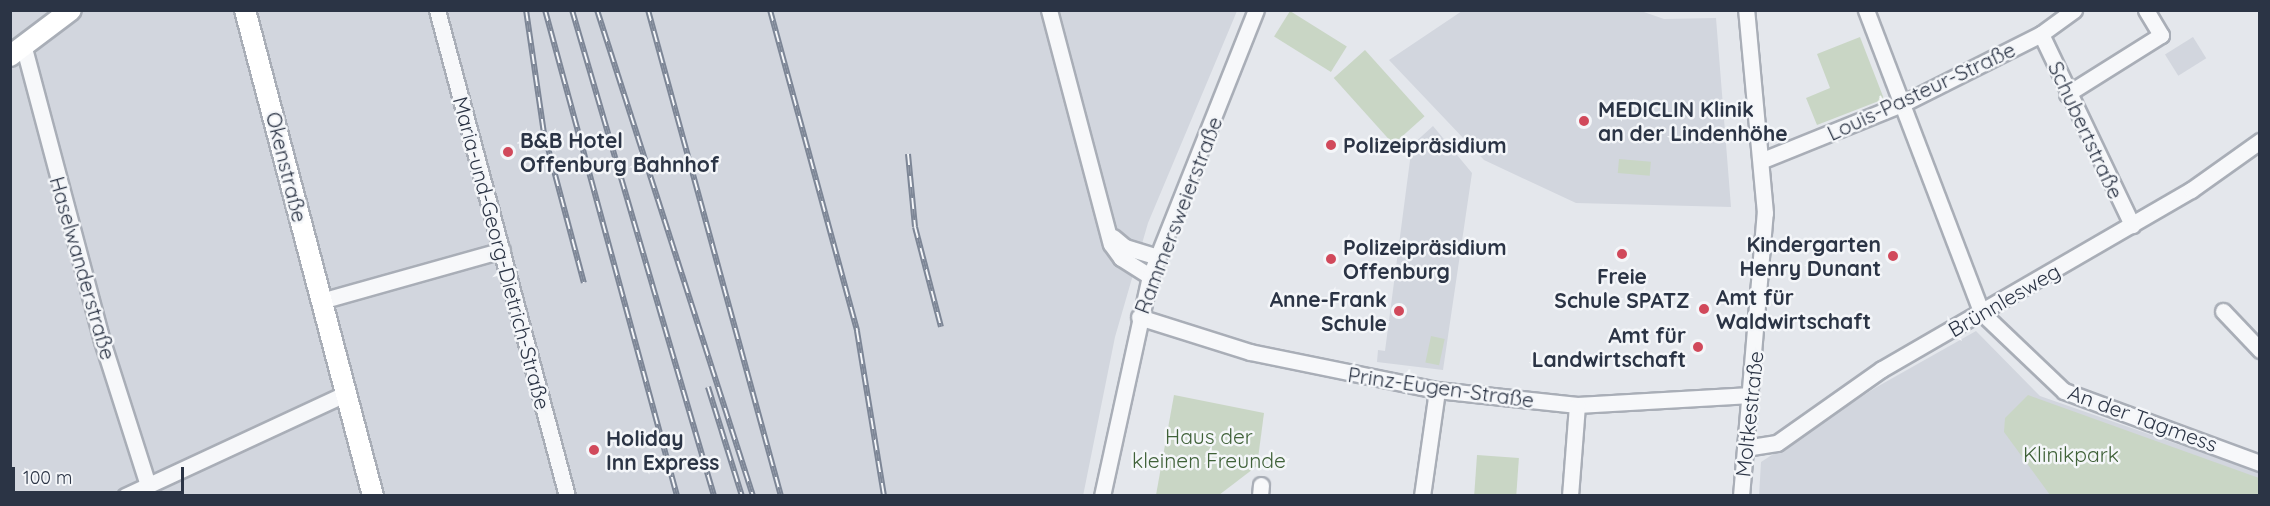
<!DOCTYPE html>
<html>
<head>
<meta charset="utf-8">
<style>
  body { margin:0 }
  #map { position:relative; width:2270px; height:506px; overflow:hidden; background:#e4e7ec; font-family:Quicksand,sans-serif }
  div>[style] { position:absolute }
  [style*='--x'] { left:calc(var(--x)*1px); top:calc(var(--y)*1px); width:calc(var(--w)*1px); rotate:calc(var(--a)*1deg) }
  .built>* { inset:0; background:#d2d6de; transform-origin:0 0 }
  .green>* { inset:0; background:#c9d6c5; transform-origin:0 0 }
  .roads { filter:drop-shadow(2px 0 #a9aeb7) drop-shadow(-2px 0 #a9aeb7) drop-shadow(0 2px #a9aeb7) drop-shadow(0 -2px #a9aeb7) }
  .minor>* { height:15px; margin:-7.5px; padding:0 7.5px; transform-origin:7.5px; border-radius:7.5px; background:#f7f8fa }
  .major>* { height:20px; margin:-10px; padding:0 10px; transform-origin:10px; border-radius:10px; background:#fff }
  .rail>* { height:6px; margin-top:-3px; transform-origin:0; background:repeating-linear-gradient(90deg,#f4f6f9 0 11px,#7d8696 0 22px); box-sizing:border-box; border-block:2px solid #7d8696 }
  .dots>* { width:16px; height:16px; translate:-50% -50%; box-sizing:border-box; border:3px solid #f4f6f9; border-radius:50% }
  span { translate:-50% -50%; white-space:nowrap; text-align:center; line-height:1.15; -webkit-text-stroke:5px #f4f6f9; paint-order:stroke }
  .street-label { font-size:21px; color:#2b3445 }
  .poi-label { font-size:21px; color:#2b3445; font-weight:700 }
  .left { translate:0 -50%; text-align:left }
  .right { translate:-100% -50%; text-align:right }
  .park-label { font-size:21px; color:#3f6138 }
  .frame { position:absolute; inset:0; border:12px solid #2b3445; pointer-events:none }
  .scale { position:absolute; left:12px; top:467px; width:172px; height:27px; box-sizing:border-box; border:3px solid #2b3445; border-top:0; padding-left:8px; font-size:18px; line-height:21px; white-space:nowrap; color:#2b3445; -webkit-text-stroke:4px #f4f6f9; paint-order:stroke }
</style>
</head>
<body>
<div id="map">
  <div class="built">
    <div style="clip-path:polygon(1638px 10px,1664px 19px,1716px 18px,1731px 207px,1576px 203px,1484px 160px,1389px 60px,1462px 11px)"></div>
    <div style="clip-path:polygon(10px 11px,1237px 11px,1148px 223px,1115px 337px,1083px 496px,11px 495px)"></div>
    <div style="left:2193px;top:37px;width:25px;height:33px;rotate:58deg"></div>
    <div style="clip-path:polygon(1433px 126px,1472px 173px,1443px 370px,1377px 362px,1378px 350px,1385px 351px,1412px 145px)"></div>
    <div style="clip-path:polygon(1976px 331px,2040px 396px,2260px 473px,2259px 496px,1759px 496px,1761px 462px,1875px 388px)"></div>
  </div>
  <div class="green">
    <div style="left:1290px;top:11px;width:67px;height:30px;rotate:32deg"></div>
    <div style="clip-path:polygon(1860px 37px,1884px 99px,1817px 125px,1806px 98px,1830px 88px,1817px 54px)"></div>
    <div style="left:1365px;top:50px;width:89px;height:42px;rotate:48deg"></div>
    <div style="left:1619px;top:159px;width:32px;height:14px;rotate:5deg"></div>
    <div style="left:1431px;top:336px;width:14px;height:27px;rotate:12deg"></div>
    <div style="clip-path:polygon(1174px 395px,1264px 413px,1257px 466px,1219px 495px,1156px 495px)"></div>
    <div style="clip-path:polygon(2028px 395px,2259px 478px,2259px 495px,2050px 495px,2004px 432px,2005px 418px)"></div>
    <div style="left:1477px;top:455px;width:42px;height:40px;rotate:4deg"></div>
  </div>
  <div class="roads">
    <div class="minor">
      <div style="--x:437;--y:10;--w:503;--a:75.02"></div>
      <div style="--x:1049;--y:10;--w:242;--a:75.2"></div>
      <div style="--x:1111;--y:244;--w:17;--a:54"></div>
      <div style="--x:1121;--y:258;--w:34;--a:32"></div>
      <div style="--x:1866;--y:10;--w:324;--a:69.1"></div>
      <div style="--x:1982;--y:313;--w:113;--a:43.6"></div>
      <div style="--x:2064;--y:391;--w:209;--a:20.2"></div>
      <div style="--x:2041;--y:34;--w:212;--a:64.5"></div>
      <div style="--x:24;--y:48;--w:303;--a:75.1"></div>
      <div style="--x:102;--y:341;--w:151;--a:72.3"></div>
      <div style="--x:2067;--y:94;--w:111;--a:-32.1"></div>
      <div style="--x:2161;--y:35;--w:29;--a:-121"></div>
      <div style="--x:1763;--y:160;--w:152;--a:-22"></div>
      <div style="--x:1904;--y:103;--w:153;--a:-26.7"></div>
      <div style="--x:2041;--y:34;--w:41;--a:-36"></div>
      <div style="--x:1113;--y:237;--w:16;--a:40"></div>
      <div style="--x:1125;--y:247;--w:34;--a:17"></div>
      <div style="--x:321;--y:301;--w:188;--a:-15.7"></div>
      <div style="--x:2223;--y:311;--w:54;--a:46.5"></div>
      <div style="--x:1139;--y:317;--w:116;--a:17.5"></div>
      <div style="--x:1250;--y:352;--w:191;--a:11.5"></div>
      <div style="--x:1437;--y:390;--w:141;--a:6.1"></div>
      <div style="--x:1577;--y:405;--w:174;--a:-3.3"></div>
      <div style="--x:1745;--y:448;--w:32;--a:-9"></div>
      <div style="--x:1777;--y:443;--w:128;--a:-35.2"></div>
      <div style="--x:1882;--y:369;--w:357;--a:-30.1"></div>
      <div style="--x:2191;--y:190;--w:85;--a:-35.4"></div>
      <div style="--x:125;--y:496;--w:242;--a:-24.9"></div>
      <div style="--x:1102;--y:496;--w:225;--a:-77.7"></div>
      <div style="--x:1150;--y:276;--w:286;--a:-68.3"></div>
      <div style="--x:1260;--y:496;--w:11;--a:-85"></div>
      <div style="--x:1422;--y:496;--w:107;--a:-81.9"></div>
      <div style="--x:1570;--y:496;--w:91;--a:-85.6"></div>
      <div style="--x:1741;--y:496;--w:284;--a:-85.2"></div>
      <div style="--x:1765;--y:213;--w:204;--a:-95.3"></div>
    </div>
    <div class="major">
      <div style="--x:245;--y:10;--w:503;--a:75.24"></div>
      <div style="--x:10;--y:56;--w:76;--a:-37"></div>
    </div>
  </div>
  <div class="rail">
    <div style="--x:526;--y:10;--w:124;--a:81.7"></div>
    <div style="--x:544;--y:133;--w:155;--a:75.1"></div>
    <div style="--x:545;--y:10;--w:504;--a:74.8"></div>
    <div style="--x:572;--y:10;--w:506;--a:73.71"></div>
    <div style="--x:597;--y:10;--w:510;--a:72.2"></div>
    <div style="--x:648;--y:10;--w:504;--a:74.7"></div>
    <div style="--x:770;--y:10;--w:333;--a:74.8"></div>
    <div style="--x:857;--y:331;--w:167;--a:80.7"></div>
    <div style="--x:908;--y:154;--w:73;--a:84.5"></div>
    <div style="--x:915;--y:227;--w:103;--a:75.4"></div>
    <div style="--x:708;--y:387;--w:114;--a:72.7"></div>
  </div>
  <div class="dots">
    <div style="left:1584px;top:121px;background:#d1495b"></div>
    <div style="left:1331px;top:145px;background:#d1495b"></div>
    <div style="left:508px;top:152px;background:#d1495b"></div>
    <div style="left:1622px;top:254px;background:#d1495b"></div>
    <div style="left:1893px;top:256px;background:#d1495b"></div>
    <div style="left:1331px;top:259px;background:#d1495b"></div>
    <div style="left:1704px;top:309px;background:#d1495b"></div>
    <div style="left:1399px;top:311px;background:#d1495b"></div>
    <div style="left:1698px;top:347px;background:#d1495b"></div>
    <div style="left:594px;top:450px;background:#d1495b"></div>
  </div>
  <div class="street-label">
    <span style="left:1921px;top:91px;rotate:-25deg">Louis-Pasteur-Straße</span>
    <span style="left:2086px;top:130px;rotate:65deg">Schubertstraße</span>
    <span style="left:287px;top:167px;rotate:76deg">Okenstraße</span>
    <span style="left:1178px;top:215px;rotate:-69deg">Rammersweierstraße</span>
    <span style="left:502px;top:253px;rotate:75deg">Maria-und-Georg-Dietrich-Straße</span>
    <span style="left:83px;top:268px;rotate:74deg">Haselwanderstraße</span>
    <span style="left:2004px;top:300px;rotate:-30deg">Brünnlesweg</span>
    <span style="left:1441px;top:387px;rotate:8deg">Prinz-Eugen-Straße</span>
    <span style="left:1749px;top:414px;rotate:-84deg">Moltkestraße</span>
    <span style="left:2143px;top:418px;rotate:20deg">An der Tagmess</span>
  </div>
  <div class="poi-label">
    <span class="left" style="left:1598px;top:121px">MEDICLIN Klinik<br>an der Lindenhöhe</span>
    <span class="left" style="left:520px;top:152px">B&amp;B Hotel<br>Offenburg Bahnhof</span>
    <span class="left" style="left:1343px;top:145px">Polizeipräsidium</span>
    <span class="right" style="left:1881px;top:256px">Kindergarten<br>Henry Dunant</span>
    <span class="left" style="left:1343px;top:259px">Polizeipräsidium<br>Offenburg</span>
    <span style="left:1622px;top:288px">Freie<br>Schule SPATZ</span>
    <span class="left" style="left:1716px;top:309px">Amt für<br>Waldwirtschaft</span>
    <span class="right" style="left:1387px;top:311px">Anne-Frank<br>Schule</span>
    <span class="right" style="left:1686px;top:347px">Amt für<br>Landwirtschaft</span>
    <span class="left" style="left:606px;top:450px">Holiday<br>Inn Express</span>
  </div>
  <div class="park-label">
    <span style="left:1209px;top:448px">Haus der<br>kleinen Freunde</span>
    <span style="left:2071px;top:454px">Klinikpark</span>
  </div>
  <div class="frame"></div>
  <div class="scale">100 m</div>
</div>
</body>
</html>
